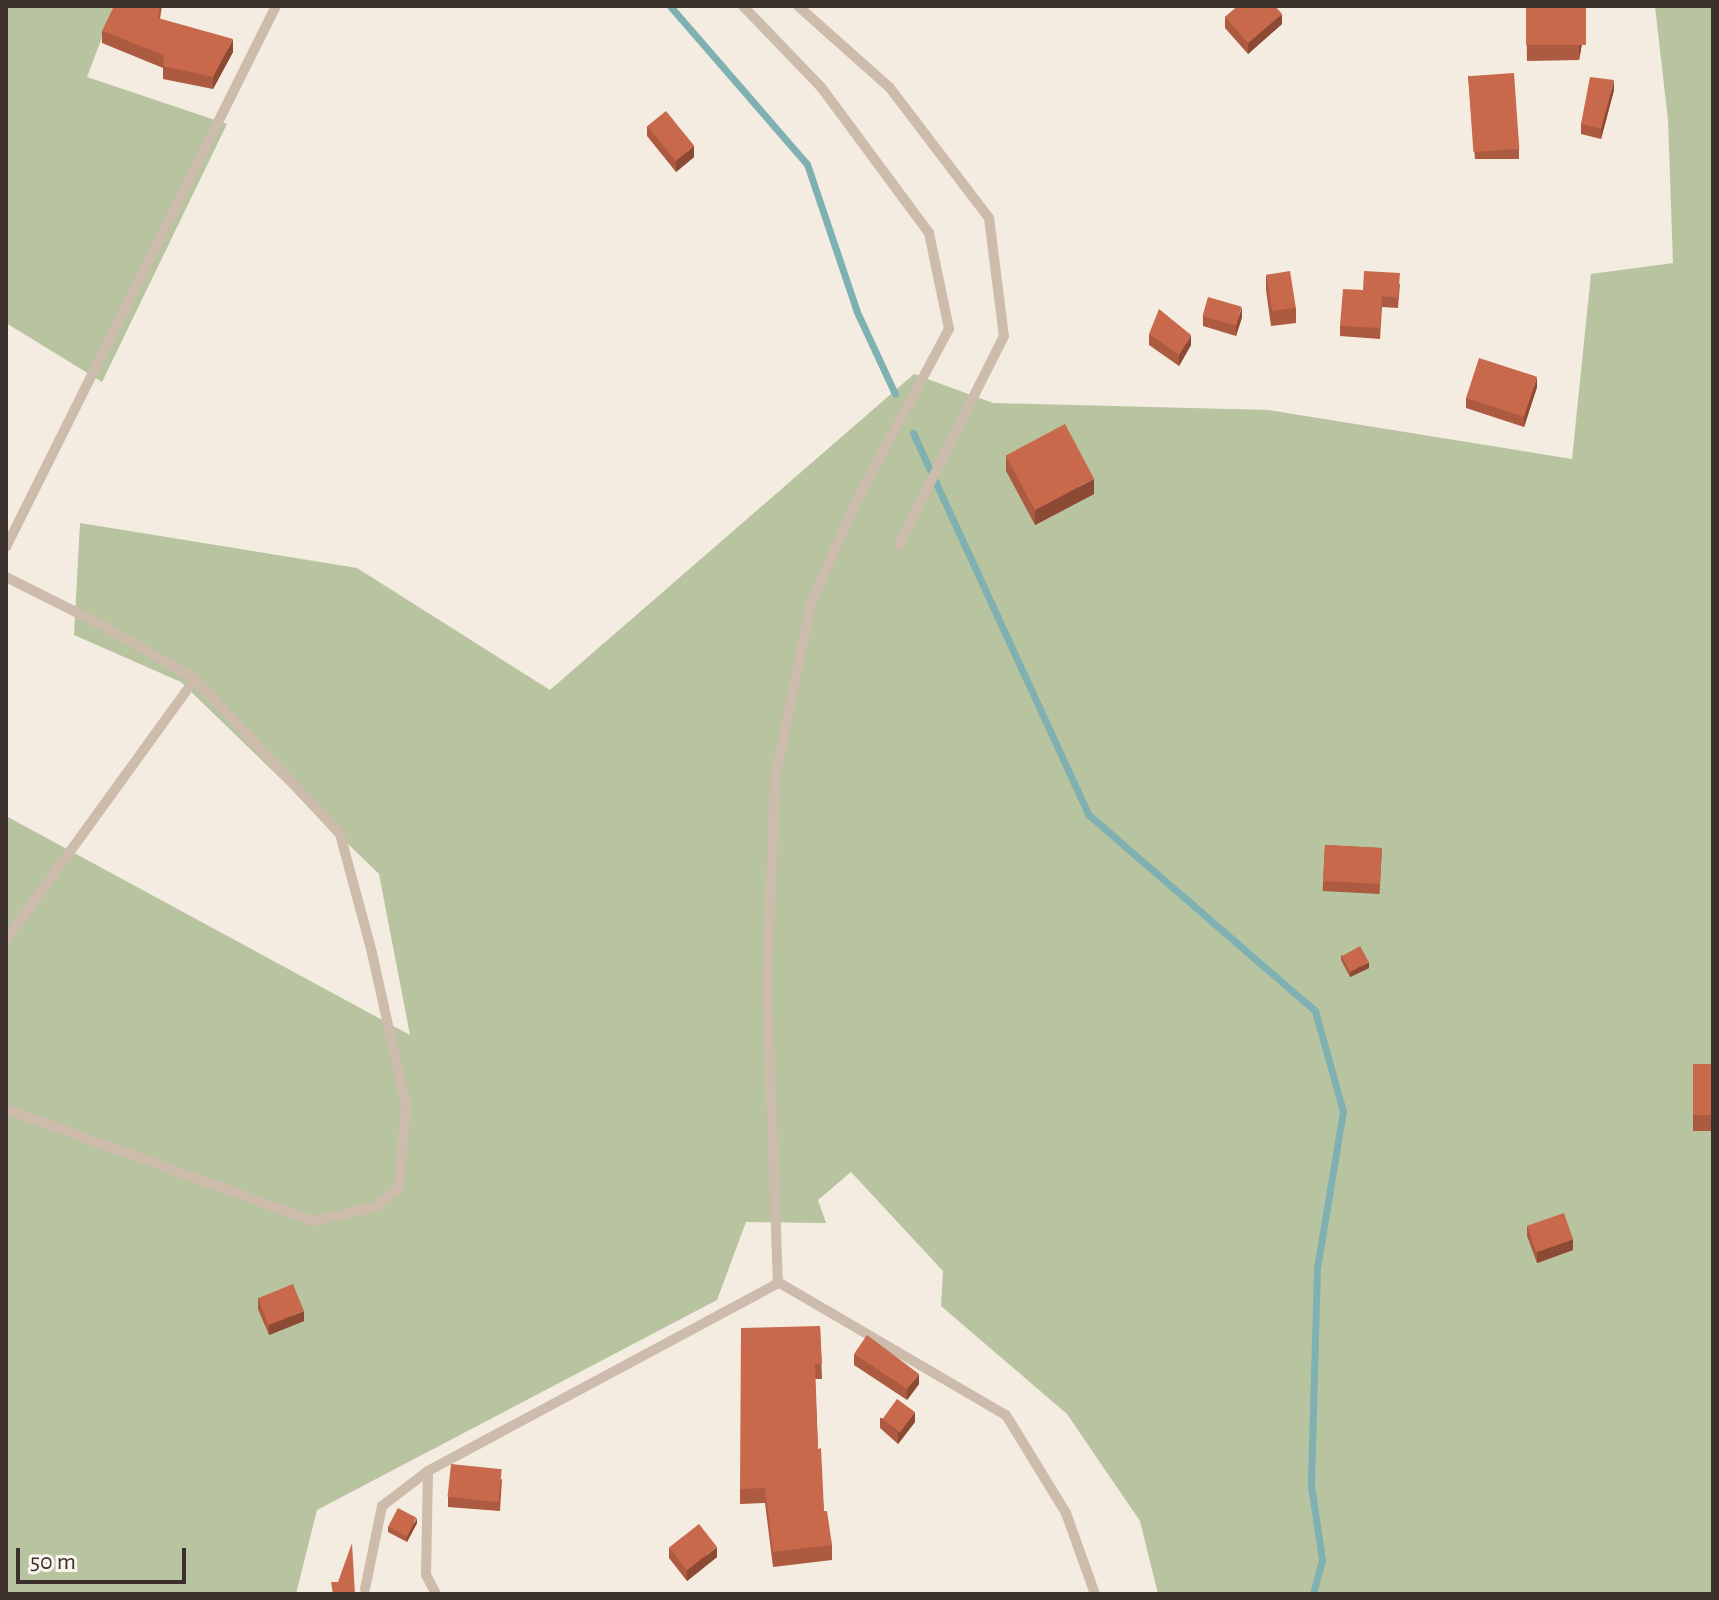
<!DOCTYPE html>
<html>
<head>
<meta charset="utf-8">
<style>
  body { margin:0 }
  #map { position:relative; width:1719px; height:1600px; overflow:hidden; background:#f4ebe1; font-family:"Alegreya Sans",sans-serif }
  div>[style] { position:absolute }
  [style*='--x'] { left:calc(var(--x)*1px); top:calc(var(--y)*1px); width:calc(var(--w)*1px); rotate:calc(var(--a)*1deg) }
  .green>* { inset:0; background:#b8c4a0 }
  .stream>* { height:7px; margin:-3.5px; padding:0 3.5px; transform-origin:3.5px; border-radius:3.5px; background:#7fb0b2 }
  .lane>* { height:10px; margin:-5px; padding:0 5px; transform-origin:5px; border-radius:5px; background:#cdbbac }
  .wall>* { inset:0; background:#ac5a40; transform-origin:0 0 }
  .shaded-wall>* { inset:0; background:#8c4a34 }
  .building>* { inset:0; background:#c8694b; transform-origin:0 0 }
  span { translate:-50% -50%; white-space:nowrap; text-align:center; line-height:1.15; -webkit-text-stroke:6px #fbf5ee; paint-order:stroke }
  .frame { position:absolute; inset:0; border:8px solid #3b302b; pointer-events:none }
  .scale { position:absolute; left:16px; top:1548px; width:170px; height:36px; box-sizing:border-box; border:4px solid #3b302b; border-top:0; padding-left:10px; font-size:24px; line-height:28px; white-space:nowrap; color:#3b302b; -webkit-text-stroke:6px #fbf5ee; paint-order:stroke }
</style>
</head>
<body>
<div id="map">
  <div class="green">
    <div style="clip-path:polygon(6px 6px,114px 6px,87px 77px,227px 124px,102px 382px,6px 323px)"></div>
    <div style="clip-path:polygon(1655px 6px,1713px 6px,1713px 1594px,1158px 1594px,1140px 1521px,1067px 1414px,941px 1306px,943px 1271px,851px 1172px,818px 1200px,826px 1223px,746px 1222px,717px 1300px,317px 1510px,296px 1594px,6px 1594px,6px 816px,410px 1035px,379px 874px,181px 682px,74px 635px,80px 523px,357px 568px,550px 690px,914px 374px,993px 403px,1269px 410px,1572px 459px,1591px 274px,1673px 263px,1668px 120px)"></div>
  </div>
  <div class="stream">
    <div style="--x:670;--y:6;--w:209;--a:49.1"></div>
    <div style="--x:807;--y:164;--w:156;--a:71.3"></div>
    <div style="--x:857;--y:312;--w:90;--a:65.1"></div>
    <div style="--x:913;--y:433;--w:421;--a:65.3"></div>
    <div style="--x:1089;--y:815;--w:299;--a:40.9"></div>
    <div style="--x:1315;--y:1011;--w:104;--a:74.4"></div>
    <div style="--x:1343;--y:1111;--w:159;--a:99.4"></div>
    <div style="--x:1317;--y:1268;--w:218;--a:91.6"></div>
    <div style="--x:1311;--y:1486;--w:75;--a:81.5"></div>
    <div style="--x:1322;--y:1560;--w:35;--a:105"></div>
  </div>
  <div class="lane">
    <div style="--x:743;--y:6;--w:112;--a:46.1"></div>
    <div style="--x:821;--y:87;--w:182;--a:53.5"></div>
    <div style="--x:929;--y:233;--w:98;--a:78.2"></div>
    <div style="--x:949;--y:329;--w:196;--a:118.3"></div>
    <div style="--x:856;--y:502;--w:111;--a:114"></div>
    <div style="--x:811;--y:603;--w:180;--a:101.6"></div>
    <div style="--x:775;--y:779;--w:206;--a:92.2"></div>
    <div style="--x:767;--y:985;--w:297;--a:87.9"></div>
    <div style="--x:778;--y:1282;--w:264;--a:30.3"></div>
    <div style="--x:1006;--y:1415;--w:115;--a:58.5"></div>
    <div style="--x:1066;--y:1513;--w:86;--a:70.3"></div>
    <div style="--x:798;--y:6;--w:123;--a:41.7"></div>
    <div style="--x:890;--y:88;--w:163;--a:52.7"></div>
    <div style="--x:989;--y:218;--w:119;--a:82.8"></div>
    <div style="--x:1004;--y:336;--w:234;--a:116.7"></div>
    <div style="--x:6;--y:547;--w:605;--a:-63.48"></div>
    <div style="--x:6;--y:577;--w:107;--a:26.6"></div>
    <div style="--x:102;--y:625;--w:108;--a:30.1"></div>
    <div style="--x:195;--y:679;--w:212;--a:46.9"></div>
    <div style="--x:340;--y:834;--w:123;--a:74.9"></div>
    <div style="--x:372;--y:953;--w:156;--a:77.4"></div>
    <div style="--x:406;--y:1105;--w:82;--a:94.9"></div>
    <div style="--x:399;--y:1187;--w:31;--a:140"></div>
    <div style="--x:375;--y:1207;--w:64;--a:167.3"></div>
    <div style="--x:313;--y:1221;--w:327;--a:-160"></div>
    <div style="--x:6;--y:940;--w:322;--a:-54.1"></div>
    <div style="--x:428;--y:1471;--w:104;--a:91.1"></div>
    <div style="--x:426;--y:1575;--w:21;--a:62"></div>
    <div style="--x:365;--y:1589;--w:85;--a:-78.4"></div>
    <div style="--x:382;--y:1506;--w:58;--a:-37.3"></div>
    <div style="--x:428;--y:1471;--w:398;--a:-28.2"></div>
  </div>
  <div class="wall">
    <div style="clip-path:polygon(162px 6px,160px 19px,233px 52px,213px 89px,163px 79px,163px 68px,102px 43px,102px 31px)"></div>
    <div style="clip-path:polygon(1236px 6px,1275px 6px,1282px 24px,1248px 54px,1225px 28px,1225px 17px,1237px 7px)"></div>
    <div style="clip-path:polygon(1526px 6px,1586px 22px,1579px 60px,1527px 61px)"></div>
    <div style="clip-path:polygon(1468px 75px,1519px 149px,1519px 159px,1475px 159px)"></div>
    <div style="clip-path:polygon(1614px 90px,1601px 139px,1581px 134px,1581px 124px)"></div>
    <div style="clip-path:polygon(647px 126px,694px 157px,676px 172px,647px 136px)"></div>
    <div style="clip-path:polygon(1266px 275px,1296px 308px,1296px 323px,1271px 326px,1266px 290px)"></div>
    <div style="clip-path:polygon(1400px 284px,1398px 308px,1382px 307px,1380px 339px,1340px 336px,1340px 326px,1363px 290px)"></div>
    <div style="clip-path:polygon(1203px 316px,1242px 317px,1236px 336px,1203px 326px)"></div>
    <div style="clip-path:polygon(1149px 334px,1191px 345px,1179px 366px,1149px 345px)"></div>
    <div style="clip-path:polygon(1537px 387px,1524px 427px,1466px 408px,1466px 398px)"></div>
    <div style="clip-path:polygon(1006px 455px,1094px 494px,1035px 525px,1006px 471px)"></div>
    <div style="left:1325px;top:845px;width:57px;height:46px;rotate:3deg"></div>
    <div style="clip-path:polygon(1341px 955px,1369px 968px,1350px 977px,1341px 960px)"></div>
    <div style="left:1713px;top:1064px;width:67px;height:20px;rotate:90deg"></div>
    <div style="clip-path:polygon(1527px 1226px,1573px 1250px,1537px 1263px,1527px 1236px)"></div>
    <div style="clip-path:polygon(258px 1298px,304px 1321px,269px 1335px,258px 1309px)"></div>
    <div style="clip-path:polygon(820px 1326px,822px 1379px,815px 1379px,818px 1449px,824px 1511px,832px 1545px,832px 1560px,773px 1567px,765px 1503px,740px 1504px,740px 1489px)"></div>
    <div style="clip-path:polygon(854px 1354px,919px 1384px,907px 1400px,854px 1365px)"></div>
    <div style="clip-path:polygon(880px 1418px,915px 1422px,898px 1444px,880px 1428px)"></div>
    <div style="clip-path:polygon(502px 1479px,500px 1511px,448px 1507px,448px 1497px)"></div>
    <div style="clip-path:polygon(417px 1523px,407px 1542px,388px 1532px,388px 1527px)"></div>
    <div style="clip-path:polygon(669px 1548px,717px 1557px,687px 1581px,669px 1558px)"></div>
  </div>
  <div class="shaded-wall">
    <div style="clip-path:polygon(1586px 6px,1586px 22px,1579px 60px,1579px 45px)"></div>
    <div style="clip-path:polygon(1282px 14px,1282px 24px,1248px 54px,1248px 43px)"></div>
    <div style="clip-path:polygon(233px 39px,233px 52px,213px 89px,213px 77px)"></div>
    <div style="clip-path:polygon(1614px 80px,1614px 90px,1601px 139px,1601px 129px)"></div>
    <div style="clip-path:polygon(694px 146px,694px 157px,676px 172px,676px 161px)"></div>
    <div style="clip-path:polygon(1242px 307px,1242px 317px,1236px 336px,1236px 325px)"></div>
    <div style="clip-path:polygon(1191px 335px,1191px 345px,1179px 366px,1179px 355px)"></div>
    <div style="clip-path:polygon(1537px 377px,1537px 387px,1524px 427px,1524px 417px)"></div>
    <div style="clip-path:polygon(1094px 479px,1094px 494px,1035px 525px,1035px 510px)"></div>
    <div style="clip-path:polygon(1369px 962px,1369px 968px,1350px 977px,1350px 972px)"></div>
    <div style="clip-path:polygon(1573px 1239px,1573px 1250px,1537px 1263px,1537px 1252px)"></div>
    <div style="clip-path:polygon(304px 1311px,304px 1321px,269px 1335px,269px 1325px)"></div>
    <div style="clip-path:polygon(919px 1374px,919px 1384px,907px 1400px,907px 1389px)"></div>
    <div style="clip-path:polygon(915px 1412px,915px 1422px,898px 1444px,898px 1433px)"></div>
    <div style="clip-path:polygon(417px 1518px,417px 1523px,407px 1542px,407px 1537px)"></div>
    <div style="clip-path:polygon(717px 1547px,717px 1557px,687px 1581px,687px 1570px)"></div>
  </div>
  <div class="building">
    <div style="clip-path:polygon(114px 6px,160px 6px,158px 18px,233px 39px,213px 77px,163px 66px,164px 55px,102px 31px)"></div>
    <div style="clip-path:polygon(1238px 6px,1275px 6px,1282px 14px,1248px 43px,1225px 17px)"></div>
    <div style="left:1526px;top:6px;width:60px;height:39px"></div>
    <div style="left:1514px;top:73px;width:76px;height:46px;rotate:86deg"></div>
    <div style="clip-path:polygon(1590px 77px,1614px 80px,1601px 129px,1581px 124px)"></div>
    <div style="left:666px;top:111px;width:45px;height:24px;rotate:51deg"></div>
    <div style="left:1290px;top:271px;width:37px;height:24px;rotate:81deg"></div>
    <div style="clip-path:polygon(1364px 271px,1400px 273px,1398px 298px,1382px 296px,1380px 328px,1340px 326px,1343px 289px,1363px 290px)"></div>
    <div style="left:1208px;top:297px;width:35px;height:20px;rotate:16deg"></div>
    <div style="clip-path:polygon(1159px 309px,1191px 335px,1179px 355px,1149px 334px)"></div>
    <div style="left:1479px;top:358px;width:61px;height:42px;rotate:18deg"></div>
    <div style="left:1065px;top:424px;width:62px;height:67px;rotate:62deg"></div>
    <div style="left:1325px;top:845px;width:57px;height:36px;rotate:3deg"></div>
    <div style="left:1360px;top:946px;width:18px;height:21px;rotate:61deg"></div>
    <div style="left:1713px;top:1064px;width:51px;height:20px;rotate:90deg"></div>
    <div style="left:1564px;top:1213px;width:28px;height:39px;rotate:71deg"></div>
    <div style="left:293px;top:1284px;width:29px;height:38px;rotate:68deg"></div>
    <div style="clip-path:polygon(820px 1326px,822px 1364px,815px 1364px,818px 1449px,821px 1448px,824px 1511px,827px 1511px,832px 1545px,773px 1552px,765px 1488px,740px 1489px,741px 1328px)"></div>
    <div style="clip-path:polygon(867px 1335px,919px 1374px,907px 1389px,854px 1354px)"></div>
    <div style="left:897px;top:1399px;width:22px;height:25px;rotate:36deg"></div>
    <div style="left:451px;top:1464px;width:51px;height:33px;rotate:6deg"></div>
    <div style="left:398px;top:1508px;width:21px;height:21px;rotate:28deg"></div>
    <div style="left:699px;top:1524px;width:29px;height:38px;rotate:52deg"></div>
    <div style="clip-path:polygon(352px 1543px,355px 1594px,333px 1594px,331px 1582px,338px 1582px)"></div>
  </div>
  <div class="frame"></div>
  <div class="scale">50 m</div>
</div>
</body>
</html>
